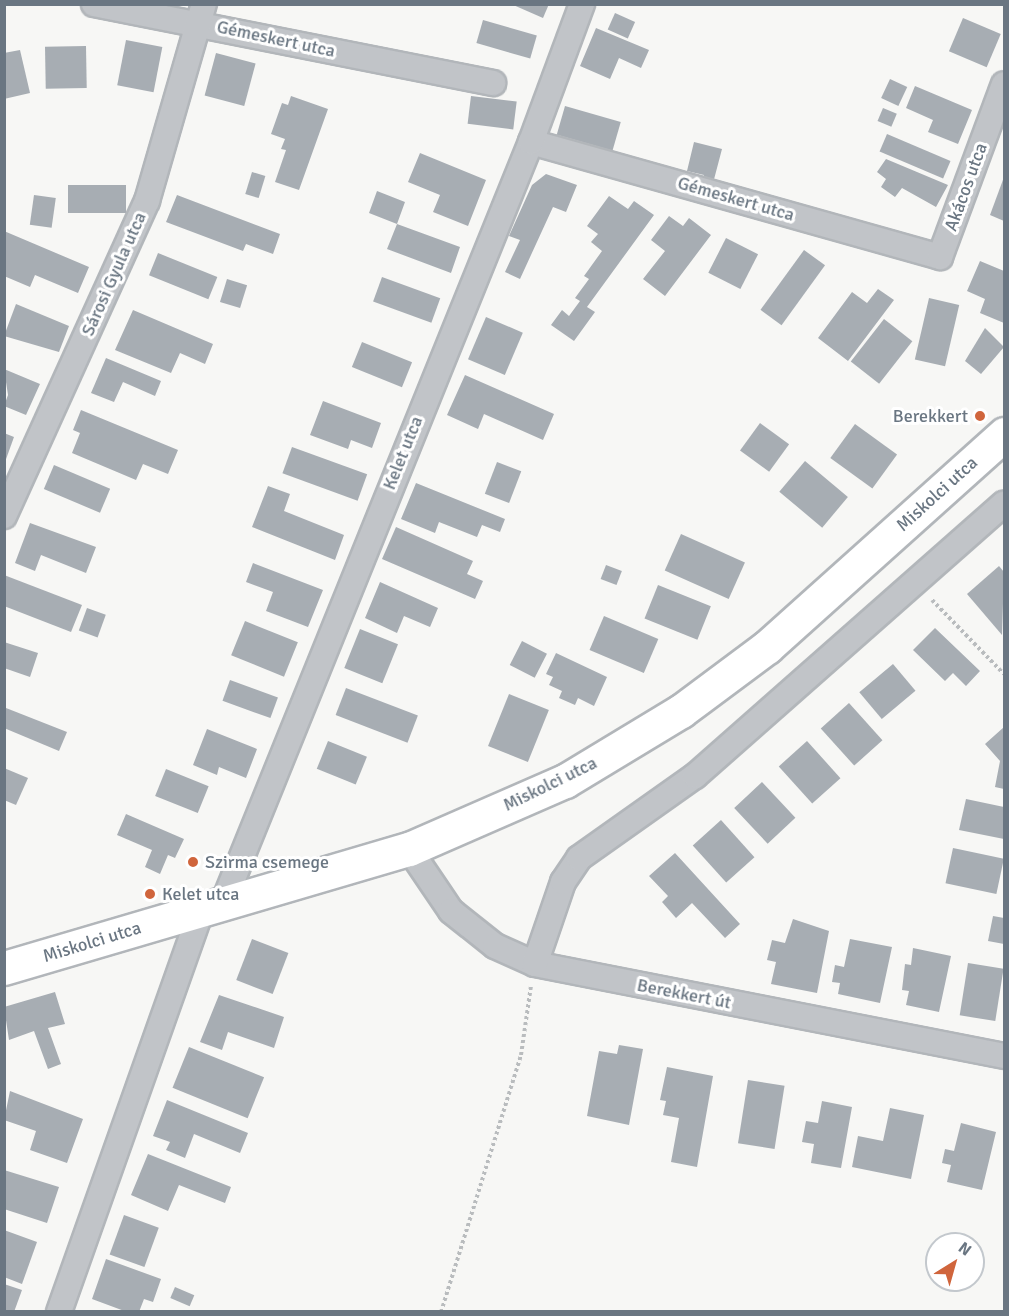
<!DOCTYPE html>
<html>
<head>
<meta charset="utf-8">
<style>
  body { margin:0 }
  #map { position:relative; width:1009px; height:1316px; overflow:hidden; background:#f7f7f5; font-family:Signika,sans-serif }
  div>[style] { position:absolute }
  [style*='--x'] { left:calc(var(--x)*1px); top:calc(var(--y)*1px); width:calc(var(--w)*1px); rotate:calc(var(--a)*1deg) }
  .building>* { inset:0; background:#a7adb3; transform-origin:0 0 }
  .path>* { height:4px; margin-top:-2px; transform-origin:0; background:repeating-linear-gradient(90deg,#b9bcbe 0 3px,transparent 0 6px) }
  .roads { filter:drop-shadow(2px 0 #b2b6ba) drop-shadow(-2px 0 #b2b6ba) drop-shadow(0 2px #b2b6ba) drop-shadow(0 -2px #b2b6ba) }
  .minor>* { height:24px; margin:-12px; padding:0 12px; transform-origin:12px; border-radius:12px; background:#c1c4c8 }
  .secondary>* { height:33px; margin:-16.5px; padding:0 16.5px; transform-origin:16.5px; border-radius:16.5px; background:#fff }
  .dots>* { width:16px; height:16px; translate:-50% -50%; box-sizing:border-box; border:3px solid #fff; border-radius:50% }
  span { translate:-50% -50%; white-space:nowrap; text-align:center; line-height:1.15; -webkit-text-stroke:6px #fff; paint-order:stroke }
  .street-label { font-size:18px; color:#6a7682 }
  .poi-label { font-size:18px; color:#6a7682 }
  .right { translate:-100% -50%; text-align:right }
  .left { translate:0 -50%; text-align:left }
  .frame { position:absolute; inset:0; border:6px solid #6a7682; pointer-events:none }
  .north { position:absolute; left:925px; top:1232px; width:60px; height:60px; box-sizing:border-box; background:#fff; border:2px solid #c3c8cd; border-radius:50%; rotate:37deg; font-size:16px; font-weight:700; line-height:24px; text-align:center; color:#6a7682 }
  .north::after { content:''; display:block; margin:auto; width:21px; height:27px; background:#d0653c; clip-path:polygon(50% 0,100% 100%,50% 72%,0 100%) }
</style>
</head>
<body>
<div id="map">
  <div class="building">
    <div style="clip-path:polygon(511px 4px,549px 4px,543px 18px)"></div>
    <div style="left:615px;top:13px;width:22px;height:18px;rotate:24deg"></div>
    <div style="left:963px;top:18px;width:41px;height:36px;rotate:23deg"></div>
    <div style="left:483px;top:20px;width:56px;height:24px;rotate:16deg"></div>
    <div style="clip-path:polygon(596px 28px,649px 50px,641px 68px,619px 58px,610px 79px,580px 66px)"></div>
    <div style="left:126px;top:40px;width:37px;height:46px;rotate:11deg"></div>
    <div style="left:86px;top:46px;width:42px;height:41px;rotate:89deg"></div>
    <div style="clip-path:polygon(20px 50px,30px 93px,4px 99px,4px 53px)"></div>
    <div style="left:216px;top:53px;width:41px;height:44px;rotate:15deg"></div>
    <div style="left:890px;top:79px;width:19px;height:21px;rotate:25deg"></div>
    <div style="clip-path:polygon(915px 86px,972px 110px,958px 144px,928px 132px,933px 120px,906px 108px)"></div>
    <div style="clip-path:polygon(291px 96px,328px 109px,299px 190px,275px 182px,286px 150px,281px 149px,285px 139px,271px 134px,282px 103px,288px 105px)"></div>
    <div style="left:471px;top:96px;width:46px;height:28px;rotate:7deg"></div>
    <div style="left:565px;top:106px;width:58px;height:30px;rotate:16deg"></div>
    <div style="left:883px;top:108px;width:15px;height:14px;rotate:23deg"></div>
    <div style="left:887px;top:134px;width:69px;height:19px;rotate:23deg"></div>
    <div style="clip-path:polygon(694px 142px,722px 149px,712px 187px,701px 184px,704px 175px,687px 171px)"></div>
    <div style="clip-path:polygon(420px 153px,486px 180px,468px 226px,433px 212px,440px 195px,408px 182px)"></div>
    <div style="clip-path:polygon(886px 159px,948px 185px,936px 207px,902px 188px,895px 197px,881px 187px,886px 179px,877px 172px)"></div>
    <div style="left:252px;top:172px;width:14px;height:23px;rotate:17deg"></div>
    <div style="clip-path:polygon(546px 174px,577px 185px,566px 212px,553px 207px,520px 279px,505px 272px,520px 240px,509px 236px,532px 185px)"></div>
    <div style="clip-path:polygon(1004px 177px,1004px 221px,990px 215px)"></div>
    <div style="left:68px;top:185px;width:58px;height:28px"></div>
    <div style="clip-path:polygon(377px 191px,405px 202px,397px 224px,460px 247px,451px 273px,387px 249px,397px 224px,369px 213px)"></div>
    <div style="left:34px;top:195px;width:22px;height:30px;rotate:8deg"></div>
    <div style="clip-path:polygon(177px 195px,280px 234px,273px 254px,246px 244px,243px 251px,166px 222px)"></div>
    <div style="clip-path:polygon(609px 196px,628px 209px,634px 201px,654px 215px,587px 307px,595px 312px,574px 341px,551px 325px,562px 310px,569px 316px,580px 301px,575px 298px,589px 279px,584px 276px,602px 251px,591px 242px,598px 234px,587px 226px)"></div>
    <div style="clip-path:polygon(669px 216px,683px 226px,689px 218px,711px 235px,665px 296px,643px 279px,665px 251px,651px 240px)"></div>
    <div style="clip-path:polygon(4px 231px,89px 267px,78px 293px,35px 275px,30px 287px,4px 276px)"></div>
    <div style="left:726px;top:238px;width:36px;height:39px;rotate:27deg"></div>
    <div style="left:804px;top:250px;width:26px;height:74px;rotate:36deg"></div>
    <div style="left:158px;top:253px;width:64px;height:24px;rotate:22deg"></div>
    <div style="clip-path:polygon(980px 261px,1004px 271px,1004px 323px,980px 313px,985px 299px,967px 291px)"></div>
    <div style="left:382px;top:277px;width:62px;height:26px;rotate:20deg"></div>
    <div style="left:227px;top:279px;width:21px;height:24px;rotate:17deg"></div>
    <div style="clip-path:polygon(878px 289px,894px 300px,848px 361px,818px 338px,852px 292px,867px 303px)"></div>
    <div style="left:929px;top:298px;width:31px;height:63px;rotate:13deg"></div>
    <div style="clip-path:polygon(16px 304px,69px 326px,59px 352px,4px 336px)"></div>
    <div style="clip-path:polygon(133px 310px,213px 344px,205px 364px,180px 353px,171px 373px,115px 350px)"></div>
    <div style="left:486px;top:317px;width:40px;height:46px;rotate:23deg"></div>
    <div style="left:884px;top:319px;width:36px;height:54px;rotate:38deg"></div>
    <div style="clip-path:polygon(985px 328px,1004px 347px,981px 374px,965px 361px)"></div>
    <div style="left:362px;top:342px;width:54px;height:27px;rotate:22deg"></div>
    <div style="clip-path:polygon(106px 358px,161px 381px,155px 396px,123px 382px,114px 402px,91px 393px)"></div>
    <div style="clip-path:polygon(4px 369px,40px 384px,26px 415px,4px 406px,8px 395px)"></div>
    <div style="clip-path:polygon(465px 375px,554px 414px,543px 440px,484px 414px,478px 429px,447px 415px)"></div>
    <div style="clip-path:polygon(323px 401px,381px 423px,372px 448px,351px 440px,348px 449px,310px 435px)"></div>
    <div style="clip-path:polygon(81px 410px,178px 450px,168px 474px,143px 464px,136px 480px,72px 453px,80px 433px,73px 430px)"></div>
    <div style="left:760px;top:423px;width:36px;height:34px;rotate:36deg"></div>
    <div style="left:855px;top:424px;width:52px;height:42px;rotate:36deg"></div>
    <div style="clip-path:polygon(4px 433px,14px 437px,5px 462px,4px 462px)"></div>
    <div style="left:292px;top:447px;width:80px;height:28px;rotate:20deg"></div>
    <div style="left:805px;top:461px;width:56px;height:40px;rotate:40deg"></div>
    <div style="left:497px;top:462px;width:26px;height:34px;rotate:21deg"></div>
    <div style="left:54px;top:465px;width:61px;height:26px;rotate:23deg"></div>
    <div style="clip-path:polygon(416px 483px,505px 519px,500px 532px,482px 525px,477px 537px,439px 522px,435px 533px,401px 519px)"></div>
    <div style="clip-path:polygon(268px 486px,290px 494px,284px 511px,344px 535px,335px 560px,252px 527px)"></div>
    <div style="clip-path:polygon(30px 523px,96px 547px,86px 573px,41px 555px,35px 571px,15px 563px)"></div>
    <div style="clip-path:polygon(396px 527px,473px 561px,467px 574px,483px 581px,475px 599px,382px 559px)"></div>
    <div style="left:681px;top:534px;width:70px;height:40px;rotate:24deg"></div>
    <div style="clip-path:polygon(253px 563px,323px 590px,308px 627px,266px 611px,273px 592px,246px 582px)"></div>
    <div style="left:606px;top:565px;width:17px;height:15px;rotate:21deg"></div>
    <div style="clip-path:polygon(999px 566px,1004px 572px,1002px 635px,967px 594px)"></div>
    <div style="clip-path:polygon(4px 575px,82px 605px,71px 632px,4px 606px)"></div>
    <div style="clip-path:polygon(380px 582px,438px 608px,430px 627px,404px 616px,397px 633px,365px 618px)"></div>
    <div style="left:658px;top:585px;width:57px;height:36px;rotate:22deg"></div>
    <div style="left:87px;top:608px;width:20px;height:24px;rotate:20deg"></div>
    <div style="left:604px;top:616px;width:59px;height:37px;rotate:23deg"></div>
    <div style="left:245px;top:621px;width:57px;height:37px;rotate:22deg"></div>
    <div style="clip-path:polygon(935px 628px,980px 671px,966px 686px,953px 673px,945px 681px,913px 650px)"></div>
    <div style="left:360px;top:629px;width:41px;height:42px;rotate:22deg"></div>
    <div style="left:522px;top:641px;width:28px;height:27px;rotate:27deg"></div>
    <div style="clip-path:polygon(4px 642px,38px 653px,30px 677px,4px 668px)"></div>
    <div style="clip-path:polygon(556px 653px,607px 677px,594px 706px,578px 698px,575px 705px,559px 698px,562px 691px,549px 685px,553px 677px,546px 674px)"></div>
    <div style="left:893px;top:664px;width:35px;height:44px;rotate:50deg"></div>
    <div style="left:230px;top:680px;width:51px;height:22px;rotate:20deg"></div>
    <div style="left:346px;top:688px;width:77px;height:29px;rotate:21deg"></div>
    <div style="left:509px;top:694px;width:43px;height:56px;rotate:22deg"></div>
    <div style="left:849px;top:703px;width:50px;height:38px;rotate:48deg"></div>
    <div style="clip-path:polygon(6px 708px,67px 732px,59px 751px,4px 728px)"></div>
    <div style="clip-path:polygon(1004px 727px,1004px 789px,995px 787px,1000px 761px,985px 744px)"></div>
    <div style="clip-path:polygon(207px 729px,257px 749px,246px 778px,219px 767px,217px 775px,193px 765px)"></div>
    <div style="left:328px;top:741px;width:42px;height:30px;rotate:22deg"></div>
    <div style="left:807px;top:741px;width:50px;height:38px;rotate:48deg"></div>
    <div style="clip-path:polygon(4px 768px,28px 778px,16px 805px,4px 800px)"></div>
    <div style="left:166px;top:769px;width:46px;height:29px;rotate:22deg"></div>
    <div style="left:762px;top:782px;width:49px;height:38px;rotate:47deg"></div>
    <div style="clip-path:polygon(966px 799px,1004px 807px,1004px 839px,959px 830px)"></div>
    <div style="clip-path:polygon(126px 814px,184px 839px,175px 858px,168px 855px,160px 874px,145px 867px,152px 850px,117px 835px)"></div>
    <div style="left:721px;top:820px;width:50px;height:38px;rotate:48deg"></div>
    <div style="left:953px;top:848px;width:52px;height:36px;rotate:12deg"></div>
    <div style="clip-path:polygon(675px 853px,740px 924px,725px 938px,692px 903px,676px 918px,662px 902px,668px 896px,649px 876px)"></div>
    <div style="clip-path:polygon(993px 916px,1004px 918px,1004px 944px,988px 941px)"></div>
    <div style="clip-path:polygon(793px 919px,829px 931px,817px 993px,771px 984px,776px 962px,767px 960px,772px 940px,785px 943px)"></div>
    <div style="left:252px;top:939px;width:39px;height:44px;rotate:21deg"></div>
    <div style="clip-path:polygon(850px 939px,892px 947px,880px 1003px,838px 994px,840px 983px,832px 982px,835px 965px,844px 967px)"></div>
    <div style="clip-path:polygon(913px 948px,951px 956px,939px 1012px,906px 1005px,909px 991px,902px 990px,905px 964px,911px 965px)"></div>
    <div style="left:968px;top:963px;width:36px;height:53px;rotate:9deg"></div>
    <div style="clip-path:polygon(55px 992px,65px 1024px,48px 1028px,61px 1064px,48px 1069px,34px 1031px,9px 1040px,4px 1007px)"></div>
    <div style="clip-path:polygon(219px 995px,284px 1017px,274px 1048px,228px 1032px,222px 1050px,200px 1042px)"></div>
    <div style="clip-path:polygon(619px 1045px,643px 1049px,629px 1125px,587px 1116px,599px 1051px,617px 1054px)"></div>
    <div style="left:189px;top:1047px;width:81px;height:44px;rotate:22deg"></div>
    <div style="clip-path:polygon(667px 1067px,713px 1076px,697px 1167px,671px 1162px,679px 1118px,663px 1115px,666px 1101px,660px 1100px)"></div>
    <div style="left:748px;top:1080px;width:37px;height:64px;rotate:9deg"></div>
    <div style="clip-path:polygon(10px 1091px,83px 1119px,67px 1163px,30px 1150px,36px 1131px,4px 1120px)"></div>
    <div style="clip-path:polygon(167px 1100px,248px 1133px,240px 1153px,194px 1134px,185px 1158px,166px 1150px,170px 1142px,153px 1136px)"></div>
    <div style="clip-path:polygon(822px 1101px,852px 1107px,841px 1168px,811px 1163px,814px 1144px,802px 1142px,806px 1121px,818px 1123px)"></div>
    <div style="clip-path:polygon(890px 1108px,924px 1115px,911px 1179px,852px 1167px,858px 1136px,883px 1141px)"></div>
    <div style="clip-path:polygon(961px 1123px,996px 1132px,982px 1190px,947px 1182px,951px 1165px,942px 1163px,945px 1149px,954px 1151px)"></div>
    <div style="clip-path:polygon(148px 1154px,231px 1187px,225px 1203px,179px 1185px,168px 1211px,131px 1195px)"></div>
    <div style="clip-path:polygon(4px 1170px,59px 1187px,47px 1223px,4px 1209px)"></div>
    <div style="left:124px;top:1215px;width:37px;height:42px;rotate:20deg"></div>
    <div style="clip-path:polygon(4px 1230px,37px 1242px,22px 1284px,4px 1277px)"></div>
    <div style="clip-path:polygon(106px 1259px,161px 1279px,153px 1302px,144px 1299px,139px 1312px,127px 1312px,92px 1299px)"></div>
    <div style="clip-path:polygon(4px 1284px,22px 1290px,14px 1312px,4px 1312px)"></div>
    <div style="left:175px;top:1287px;width:21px;height:12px;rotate:23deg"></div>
  </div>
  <div class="path">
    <div style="--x:932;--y:600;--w:103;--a:45.8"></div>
    <div style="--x:441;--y:1312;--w:269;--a:-72.7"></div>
    <div style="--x:521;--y:1055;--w:70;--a:-81.8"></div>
  </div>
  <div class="roads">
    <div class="minor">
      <div style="--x:94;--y:4;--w:407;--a:11.2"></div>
      <div style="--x:531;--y:142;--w:425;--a:15.7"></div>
      <div style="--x:940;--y:257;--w:184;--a:-69.7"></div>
      <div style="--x:4;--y:516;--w:346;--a:-65.6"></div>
      <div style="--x:147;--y:201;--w:205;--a:-73.9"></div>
      <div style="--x:409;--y:849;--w:75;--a:55.9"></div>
      <div style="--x:451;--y:911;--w:56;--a:38.5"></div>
      <div style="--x:495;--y:946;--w:44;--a:24.2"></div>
      <div style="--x:535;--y:964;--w:478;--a:11.1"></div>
      <div style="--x:224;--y:901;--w:819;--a:-67.98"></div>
      <div style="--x:531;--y:142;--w:147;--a:-69.7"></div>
      <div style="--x:535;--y:964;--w:87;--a:-71.1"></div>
      <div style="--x:563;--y:882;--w:29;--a:-56"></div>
      <div style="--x:579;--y:858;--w:142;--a:-35.3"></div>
      <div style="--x:695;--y:776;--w:412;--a:-41.4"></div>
      <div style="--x:59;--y:1312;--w:426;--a:-70.5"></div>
    </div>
    <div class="secondary">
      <div style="--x:4;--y:968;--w:422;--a:-16.4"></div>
      <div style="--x:409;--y:849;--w:170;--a:-23.6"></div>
      <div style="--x:565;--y:781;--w:135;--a:-31.1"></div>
      <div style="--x:681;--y:711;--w:107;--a:-36.7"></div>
      <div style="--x:767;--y:647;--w:319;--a:-41.9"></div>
    </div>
  </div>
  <div class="dots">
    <div style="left:980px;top:416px;background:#d0653c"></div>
    <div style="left:193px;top:862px;background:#d0653c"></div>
    <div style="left:150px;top:894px;background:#d0653c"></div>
  </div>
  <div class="street-label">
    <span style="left:276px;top:39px;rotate:12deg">Gémeskert utca</span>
    <span style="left:966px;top:187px;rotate:-70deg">Akácos utca</span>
    <span style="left:736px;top:199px;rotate:16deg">Gémeskert utca</span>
    <span style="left:114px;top:274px;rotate:-66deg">Sárosi Gyula utca</span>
    <span style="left:403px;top:453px;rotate:-68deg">Kelet utca</span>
    <span style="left:937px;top:494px;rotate:-42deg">Miskolci utca</span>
    <span style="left:550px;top:784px;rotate:-26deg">Miskolci utca</span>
    <span style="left:92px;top:942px;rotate:-17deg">Miskolci utca</span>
    <span style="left:684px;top:994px;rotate:11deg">Berekkert út</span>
  </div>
  <div class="poi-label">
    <span class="right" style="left:968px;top:416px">Berekkert</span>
    <span class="left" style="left:205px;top:862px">Szirma csemege</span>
    <span class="left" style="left:162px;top:894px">Kelet utca</span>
  </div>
  <div class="frame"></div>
  <div class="north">N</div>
</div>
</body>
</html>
